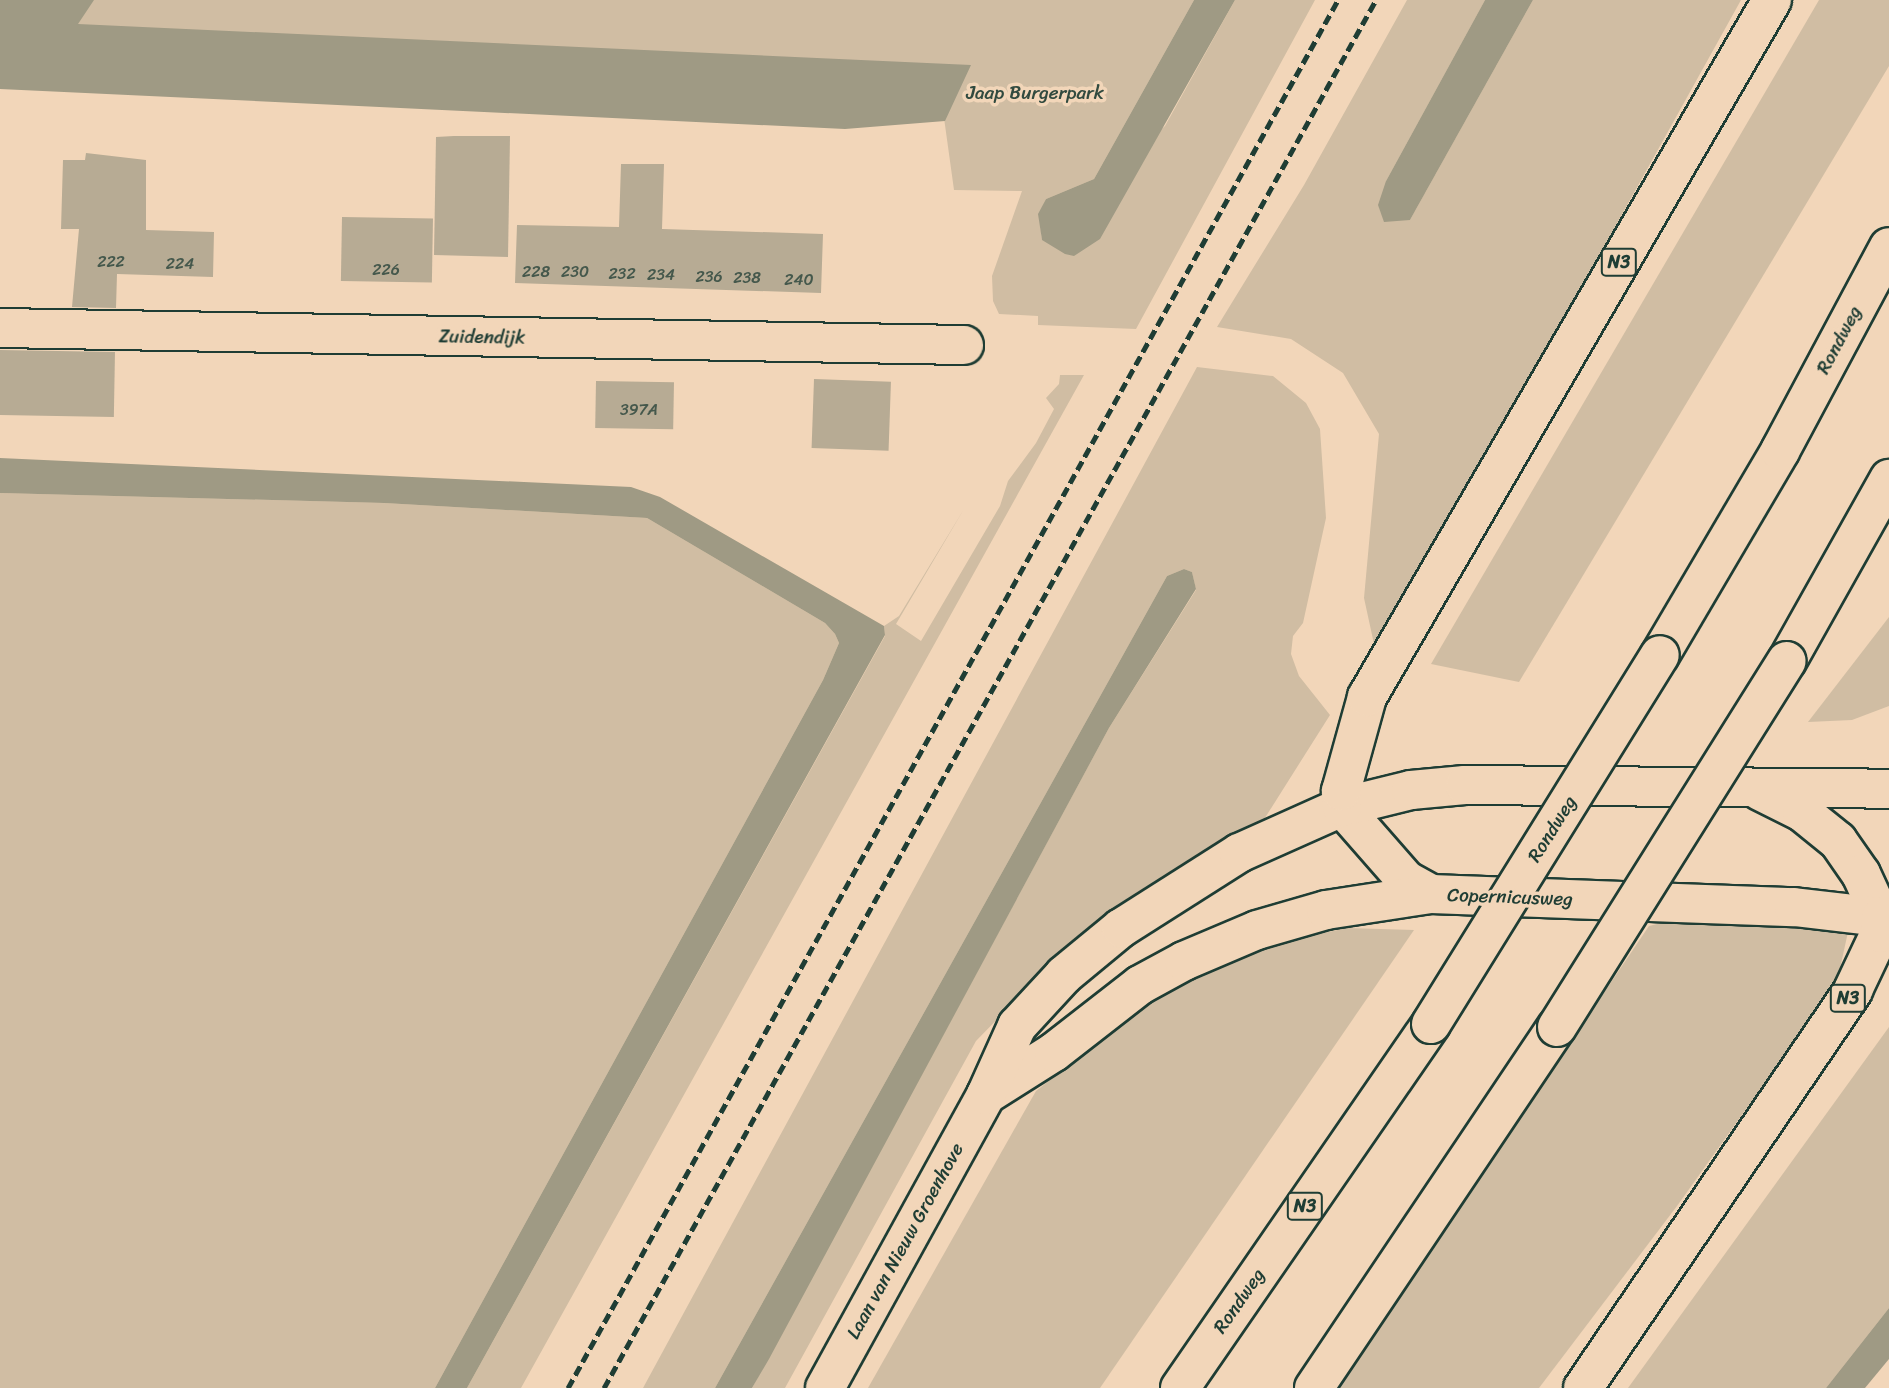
<!DOCTYPE html>
<html>
<head>
<meta charset="utf-8">
<style>
  body { margin:0 }
  #map { position:relative; width:1889px; height:1388px; overflow:hidden; background:#f2d6b9; font-family:Sriracha,sans-serif }
  div>[style] { position:absolute }
  [style*='--x'] { left:calc(var(--x)*1px); top:calc(var(--y)*1px); width:calc(var(--w)*1px); rotate:calc(var(--a)*1deg) }
  .green>* { inset:0; background:#d0bda3 }
  .water>* { inset:0; background:#9f9a84 }
  .building>* { inset:0; background:#b7ab94; transform-origin:0 0 }
  .roads { filter:drop-shadow(2px 0 #1f3d34) drop-shadow(-2px 0 #1f3d34) drop-shadow(0 2px #1f3d34) drop-shadow(0 -2px #1f3d34) }
  .minor>* { height:38px; margin:-19px; padding:0 19px; transform-origin:19px; border-radius:19px; background:#f2d6b9 }
  .tertiary>* { height:38px; margin:-19px; padding:0 19px; transform-origin:19px; border-radius:19px; background:#f2d6b9 }
  .trunk>* { height:38px; margin:-19px; padding:0 19px; transform-origin:19px; border-radius:19px; background:#f2d6b9 }
  .rail>* { height:5px; margin-top:-2.5px; transform-origin:0; background:repeating-linear-gradient(90deg,#1f3d34 0 10px,transparent 0 15px) }
  .bridges { filter:drop-shadow(2px 0 #1f3d34) drop-shadow(-2px 0 #1f3d34) drop-shadow(0 2px #1f3d34) drop-shadow(0 -2px #1f3d34) }
  .trunk-bridge>* { height:38px; margin:-19px; padding:0 19px; transform-origin:19px; border-radius:19px; background:#f2d6b9 }
  span { translate:-50% -50%; white-space:nowrap; text-align:center; line-height:1.15; -webkit-text-stroke:7px #f2d6b9; paint-order:stroke }
  .number-label { font-size:16px; color:#45584c }
  .number-label span { -webkit-text-stroke-width:0 }
  .shield-label span { padding:2px 5px; background:#f2d6b9; border:2px solid; border-radius:5px; -webkit-text-stroke-width:0 }
  .shield-label { font-size:18px; color:#1f3d34; font-weight:700 }
  .park-label { font-size:19px; color:#314a3f }
  .street-label { font-size:19px; color:#1f3d34 }
</style>
</head>
<body>
<div id="map">
  <div class="green">
    <div style="clip-path:polygon(43px 0,1194px 0,1094px 179px,1046px 199px,1039px 214px,1042px 240px,1165px 126px,1235px 0,1315px 0,1136px 329px,1038px 325px,1038px 316px,999px 314px,993px 301px,992px 276px,1022px 191px,954px 190px,940px 89px,19px 36px)"></div>
    <div style="clip-path:polygon(1407px 0,1485px 0,1386px 181px,1410px 220px,1533px 0,1741px 0,1484px 463px,1374px 644px,1364px 598px,1379px 434px,1343px 373px,1291px 339px,1217px 327px,1304px 185px)"></div>
    <div style="clip-path:polygon(1819px 0,1889px 0,1889px 66px,1519px 682px,1431px 664px)"></div>
    <div style="clip-path:polygon(1197px 367px,1273px 376px,1306px 403px,1320px 429px,1326px 518px,1303px 623px,1293px 636px,1291px 654px,1299px 676px,1330px 715px,1263px 821px,1187px 861px,1115px 909px,1047px 968px,976px 1041px,785px 1388px,752px 1388px,1109px 728px,1196px 590px,1192px 572px,1184px 569px,1167px 576px,715px 1388px,643px 1388px)"></div>
    <div style="clip-path:polygon(1060px 375px,1084px 375px,521px 1388px,467px 1388px,885px 636px,884px 626px,899px 616px,964px 509px,896px 624px,921px 641px,1000px 506px,1008px 481px,1036px 443px,1054px 409px,1046px 398px,1059px 384px)"></div>
    <div style="clip-path:polygon(0 493px,384px 503px,647px 518px,825px 623px,835px 634px,839px 643px,823px 680px,435px 1388px,0 1388px)"></div>
    <div style="clip-path:polygon(1889px 617px,1889px 706px,1852px 720px,1808px 722px)"></div>
    <div style="clip-path:polygon(1685px 917px,1848px 932px,1837px 982px,1677px 1206px,1539px 1388px,1337px 1388px,1649px 926px)"></div>
    <div style="clip-path:polygon(1347px 928px,1414px 930px,1100px 1388px,868px 1388px,1036px 1091px,1152px 999px,1209px 970px,1282px 942px)"></div>
    <div style="clip-path:polygon(1889px 1027px,1889px 1308px,1826px 1388px,1628px 1388px)"></div>
  </div>
  <div class="water">
    <div style="clip-path:polygon(0 0,94px 0,78px 24px,971px 65px,945px 121px,845px 129px,0 89px)"></div>
    <div style="clip-path:polygon(1194px 0,1235px 0,1100px 239px,1074px 256px,1065px 254px,1042px 240px,1038px 214px,1046px 199px,1094px 179px)"></div>
    <div style="clip-path:polygon(1485px 0,1533px 0,1410px 220px,1384px 222px,1378px 205px,1386px 181px)"></div>
    <div style="clip-path:polygon(0 458px,631px 487px,660px 497px,884px 626px,885px 635px,467px 1388px,435px 1388px,823px 680px,839px 643px,835px 634px,825px 623px,647px 518px,384px 503px,0 493px)"></div>
    <div style="clip-path:polygon(1184px 569px,1192px 572px,1196px 589px,1109px 728px,769px 1359px,752px 1388px,715px 1388px,1167px 576px)"></div>
    <div style="clip-path:polygon(1889px 1308px,1889px 1359px,1865px 1388px,1826px 1388px)"></div>
  </div>
  <div class="building">
    <div style="clip-path:polygon(454px 136px,510px 136px,508px 257px,434px 255px,436px 137px)"></div>
    <div style="clip-path:polygon(86px 153px,146px 160px,146px 230px,214px 232px,213px 277px,117px 274px,116px 308px,72px 307px,79px 229px,61px 229px,63px 160px,85px 160px)"></div>
    <div style="clip-path:polygon(621px 164px,664px 164px,662px 229px,823px 234px,821px 293px,515px 283px,517px 225px,619px 227px)"></div>
    <div style="left:342px;top:217px;width:91px;height:64px;rotate:1deg"></div>
    <div style="left:0;top:350px;width:115px;height:65px;rotate:1deg"></div>
    <div style="left:814px;top:379px;width:77px;height:69px;rotate:2deg"></div>
    <div style="left:596px;top:381px;width:78px;height:47px;rotate:1deg"></div>
  </div>
  <div class="roads">
    <div class="minor">
      <div style="--x:0;--y:328;--w:964;--a:1.01"></div>
    </div>
    <div class="tertiary">
      <div style="--x:1760;--y:791;--w:47;--a:26.6"></div>
      <div style="--x:1802;--y:812;--w:46;--a:38.9"></div>
      <div style="--x:1838;--y:841;--w:40;--a:55.1"></div>
      <div style="--x:1861;--y:874;--w:47;--a:65.1"></div>
      <div style="--x:1342;--y:807;--w:97;--a:48.8"></div>
      <div style="--x:1406;--y:880;--w:29;--a:29"></div>
      <div style="--x:1431;--y:894;--w:363;--a:2.1"></div>
      <div style="--x:1794;--y:907;--w:96;--a:6.6"></div>
      <div style="--x:986;--y:1095;--w:80;--a:-32.3"></div>
      <div style="--x:1054;--y:1052;--w:109;--a:-37.9"></div>
      <div style="--x:1140;--y:985;--w:50;--a:-28.6"></div>
      <div style="--x:1184;--y:961;--w:79;--a:-23"></div>
      <div style="--x:1257;--y:930;--w:72;--a:-16.2"></div>
      <div style="--x:1326;--y:910;--w:106;--a:-8.7"></div>
      <div style="--x:825;--y:1388;--w:334;--a:-61.2"></div>
      <div style="--x:986;--y:1095;--w:76;--a:-65.8"></div>
      <div style="--x:1017;--y:1026;--w:69;--a:-47.3"></div>
      <div style="--x:1064;--y:975;--w:74;--a:-39.5"></div>
      <div style="--x:1121;--y:928;--w:140;--a:-32.4"></div>
      <div style="--x:1239;--y:853;--w:113;--a:-24.1"></div>
      <div style="--x:1342;--y:807;--w:71;--a:-13.8"></div>
      <div style="--x:1411;--y:790;--w:54;--a:-5.3"></div>
      <div style="--x:1465;--y:785;--w:424;--a:0.5"></div>
    </div>
    <div class="trunk">
      <div style="--x:1660;--y:655;--w:237;--a:-59.5"></div>
      <div style="--x:1780;--y:451;--w:231;--a:-61.9"></div>
      <div style="--x:1787;--y:661;--w:209;--a:-60.7"></div>
      <div style="--x:1342;--y:807;--w:16;--a:-94"></div>
      <div style="--x:1341;--y:791;--w:98;--a:-74.5"></div>
      <div style="--x:1367;--y:697;--w:806;--a:-59.84"></div>
      <div style="--x:1180;--y:1388;--w:442;--a:-55.4"></div>
      <div style="--x:1314;--y:1388;--w:435;--a:-56.1"></div>
      <div style="--x:1583;--y:1388;--w:481;--a:-55.8"></div>
      <div style="--x:1853;--y:990;--w:63;--a:-64.7"></div>
      <div style="--x:1880;--y:933;--w:16;--a:-86"></div>
    </div>
  </div>
  <div class="rail">
    <div style="--x:568;--y:1388;--w:1587;--a:-60.98"></div>
    <div style="--x:604;--y:1388;--w:1588;--a:-60.92"></div>
  </div>
  <div class="bridges">
    <div class="trunk-bridge">
      <div style="--x:1431;--y:1024;--w:434;--a:-58.2"></div>
      <div style="--x:1557;--y:1027;--w:432;--a:-57.9"></div>
    </div>
  </div>
  <div class="number-label">
    <span style="left:111px;top:262px">222</span>
    <span style="left:180px;top:264px">224</span>
    <span style="left:386px;top:270px">226</span>
    <span style="left:536px;top:272px">228</span>
    <span style="left:575px;top:272px">230</span>
    <span style="left:622px;top:274px">232</span>
    <span style="left:661px;top:275px">234</span>
    <span style="left:709px;top:277px">236</span>
    <span style="left:747px;top:278px">238</span>
    <span style="left:799px;top:280px">240</span>
    <span style="left:639px;top:410px">397A</span>
  </div>
  <div class="shield-label">
    <span style="left:1619px;top:262px">N3</span>
    <span style="left:1848px;top:998px">N3</span>
    <span style="left:1305px;top:1206px">N3</span>
  </div>
  <div class="park-label">
    <span style="left:1035px;top:93px">Jaap Burgerpark</span>
  </div>
  <div class="street-label">
    <span style="left:482px;top:337px;rotate:1deg">Zuidendijk</span>
    <span style="left:1839px;top:340px;rotate:-62deg">Rondweg</span>
    <span style="left:1552px;top:829px;rotate:-58deg">Rondweg</span>
    <span style="left:1510px;top:897px;rotate:2deg">Copernicusweg</span>
    <span style="left:905px;top:1241px;rotate:-61deg">Laan van Nieuw Groenhove</span>
    <span style="left:1239px;top:1301px;rotate:-55deg">Rondweg</span>
  </div>
</div>
</body>
</html>
